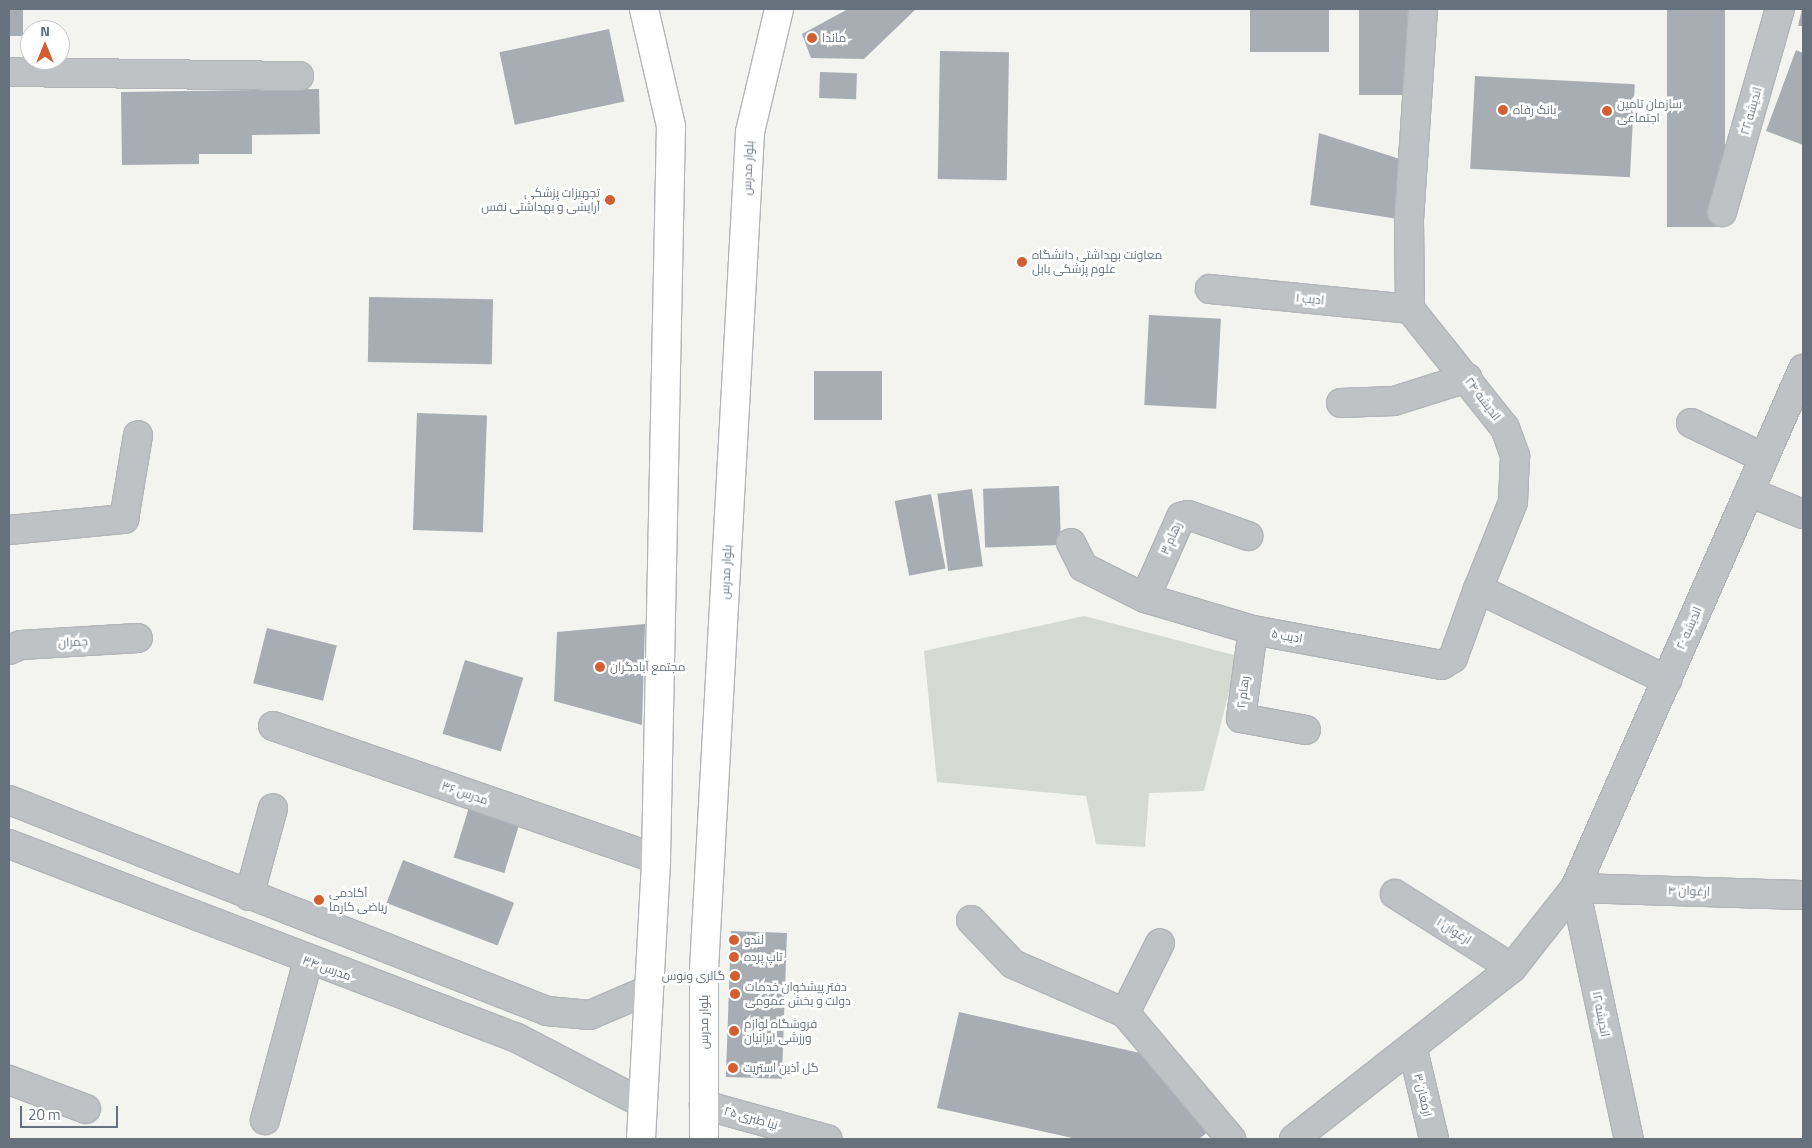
<!DOCTYPE html>
<html>
<head>
<meta charset="utf-8">
<style>
  body { margin:0 }
  #map { position:relative; width:1812px; height:1148px; overflow:hidden; background:#f3f3f0; font-family:"Titillium Web",Cairo,sans-serif }
  div>[style] { position:absolute }
  [style*='--x'] { left:calc(var(--x)*1px); top:calc(var(--y)*1px); width:calc(var(--w)*1px); rotate:calc(var(--a)*1deg) }
  .green>* { inset:0; background:#d4dad1 }
  .building>* { inset:0; background:#a7adb2; transform-origin:0 0 }
  .roads { filter:drop-shadow(1px 0 #b2b5b8) drop-shadow(-1px 0 #b2b5b8) drop-shadow(0 1px #b2b5b8) drop-shadow(0 -1px #b2b5b8) }
  .minor>* { height:28px; margin:-14px; padding:0 14px; transform-origin:14px; border-radius:14px; background:#bfc2c5 }
  .primary>* { height:28px; margin:-14px; padding:0 14px; transform-origin:14px; border-radius:14px; background:#fff }
  .dots>* { width:14px; height:14px; translate:-50% -50%; box-sizing:border-box; border:2px solid #fff; border-radius:50% }
  span { translate:-50% -50%; white-space:nowrap; text-align:center; line-height:1.15; -webkit-text-stroke:5px #fff; paint-order:stroke }
  .poi-label { font-size:12px; color:#65727e }
  .left { translate:0 -50%; text-align:left }
  .right { translate:-100% -50%; text-align:right }
  .street-label { font-size:12px; color:#65727e }
  .frame { position:absolute; inset:0; border:10px solid #65727e; pointer-events:none }
  .north { position:absolute; left:20px; top:20px; width:50px; height:50px; box-sizing:border-box; background:#fff; border:1px solid #c1c7cb; border-radius:50%; rotate:0deg; font-size:14px; font-weight:700; line-height:20px; text-align:center; color:#65727e }
  .north::after { content:''; display:block; margin:auto; width:18px; height:22px; background:#d35e30; clip-path:polygon(50% 0,100% 100%,50% 72%,0 100%) }
  .scale { position:absolute; left:20px; top:1106px; width:98px; height:22px; box-sizing:border-box; border:2px solid #65727e; border-top:0; padding-left:6px; font-size:15px; line-height:18px; white-space:nowrap; color:#65727e; -webkit-text-stroke:4px #fff; paint-order:stroke }
</style>
</head>
<body>
<div id="map">
  <div class="green">
    <div style="clip-path:polygon(1084px 616px,1238px 656px,1204px 791px,1149px 793px,1145px 847px,1096px 844px,1086px 796px,937px 782px,924px 651px)"></div>
  </div>
  <div class="building">
    <div style="left:9px;top:9px;width:14px;height:27px"></div>
    <div style="clip-path:polygon(848px 9px,916px 9px,864px 59px,811px 58px,802px 34px)"></div>
    <div style="left:1250px;top:9px;width:79px;height:43px"></div>
    <div style="left:1359px;top:9px;width:53px;height:86px"></div>
    <div style="left:1667px;top:9px;width:58px;height:218px"></div>
    <div style="clip-path:polygon(1802px 9px,1803px 26px,1798px 26px)"></div>
    <div style="left:609px;top:29px;width:74px;height:112px;rotate:78deg"></div>
    <div style="clip-path:polygon(1796px 50px,1803px 53px,1803px 145px,1766px 131px)"></div>
    <div style="left:940px;top:51px;width:69px;height:128px;rotate:1deg"></div>
    <div style="left:820px;top:72px;width:37px;height:26px;rotate:2deg"></div>
    <div style="left:1475px;top:76px;width:160px;height:93px;rotate:3deg"></div>
    <div style="clip-path:polygon(319px 89px,320px 134px,252px 135px,252px 154px,199px 154px,199px 164px,122px 165px,121px 92px)"></div>
    <div style="clip-path:polygon(1319px 133px,1403px 160px,1398px 219px,1310px 205px)"></div>
    <div style="left:369px;top:297px;width:124px;height:65px;rotate:1deg"></div>
    <div style="left:1149px;top:315px;width:72px;height:90px;rotate:3deg"></div>
    <div style="left:814px;top:371px;width:68px;height:49px"></div>
    <div style="left:417px;top:413px;width:70px;height:117px;rotate:2deg"></div>
    <div style="left:1059px;top:486px;width:59px;height:76px;rotate:88deg"></div>
    <div style="left:972px;top:489px;width:78px;height:35px;rotate:82deg"></div>
    <div style="left:931px;top:494px;width:76px;height:37px;rotate:79deg"></div>
    <div style="clip-path:polygon(645px 624px,642px 725px,554px 701px,557px 632px)"></div>
    <div style="left:267px;top:628px;width:72px;height:57px;rotate:14deg"></div>
    <div style="left:465px;top:660px;width:61px;height:77px;rotate:17deg"></div>
    <div style="left:470px;top:804px;width:53px;height:56px;rotate:17deg"></div>
    <div style="left:403px;top:860px;width:119px;height:46px;rotate:21deg"></div>
    <div style="left:731px;top:931px;width:56px;height:146px;rotate:2deg"></div>
    <div style="clip-path:polygon(959px 1012px,1149px 1055px,1209px 1131px,1199px 1139px,1077px 1139px,937px 1108px)"></div>
  </div>
  <div class="roads">
    <div class="minor">
      <div style="--x:1423;--y:9;--w:213;--a:93.8"></div>
      <div style="--x:1409;--y:222;--w:87;--a:89.3"></div>
      <div style="--x:1410;--y:309;--w:152;--a:51.4"></div>
      <div style="--x:1505;--y:428;--w:30;--a:70"></div>
      <div style="--x:1515;--y:456;--w:46;--a:92.5"></div>
      <div style="--x:1513;--y:502;--w:94;--a:111.9"></div>
      <div style="--x:1478;--y:589;--w:210;--a:25.7"></div>
      <div style="--x:9;--y:72;--w:290;--a:0.8"></div>
      <div style="--x:1722;--y:212;--w:211;--a:-74.1"></div>
      <div style="--x:1210;--y:289;--w:201;--a:5.7"></div>
      <div style="--x:1341;--y:403;--w:53;--a:-2.2"></div>
      <div style="--x:1394;--y:401;--w:77;--a:-17.5"></div>
      <div style="--x:1691;--y:423;--w:81;--a:25.6"></div>
      <div style="--x:1749;--y:492;--w:58;--a:22.2"></div>
      <div style="--x:9;--y:530;--w:116;--a:-5.5"></div>
      <div style="--x:124;--y:519;--w:85;--a:-80.5"></div>
      <div style="--x:1071;--y:543;--w:27;--a:63"></div>
      <div style="--x:1083;--y:567;--w:69;--a:26.6"></div>
      <div style="--x:1145;--y:598;--w:113;--a:16.5"></div>
      <div style="--x:1253;--y:630;--w:192;--a:10.5"></div>
      <div style="--x:1442;--y:665;--w:13;--a:-32"></div>
      <div style="--x:1453;--y:658;--w:73;--a:-70.1"></div>
      <div style="--x:1145;--y:598;--w:89;--a:-66"></div>
      <div style="--x:1181;--y:517;--w:7;--a:-16"></div>
      <div style="--x:1188;--y:515;--w:64;--a:19.3"></div>
      <div style="--x:1253;--y:630;--w:89;--a:97.8"></div>
      <div style="--x:1241;--y:718;--w:66;--a:10.5"></div>
      <div style="--x:9;--y:650;--w:13;--a:-23"></div>
      <div style="--x:21;--y:645;--w:117;--a:-3.4"></div>
      <div style="--x:273;--y:726;--w:405;--a:19.1"></div>
      <div style="--x:9;--y:800;--w:578;--a:21.41"></div>
      <div style="--x:547;--y:1011;--w:43;--a:5.3"></div>
      <div style="--x:590;--y:1015;--w:61;--a:-23.2"></div>
      <div style="--x:9;--y:844;--w:544;--a:20.9"></div>
      <div style="--x:517;--y:1038;--w:139;--a:27.5"></div>
      <div style="--x:1575;--y:888;--w:257;--a:77.9"></div>
      <div style="--x:1575;--y:888;--w:228;--a:1.8"></div>
      <div style="--x:1395;--y:894;--w:138;--a:32.3"></div>
      <div style="--x:249;--y:896;--w:91;--a:-74.7"></div>
      <div style="--x:971;--y:920;--w:61;--a:46.3"></div>
      <div style="--x:1013;--y:964;--w:122;--a:23.6"></div>
      <div style="--x:1125;--y:1013;--w:165;--a:49.9"></div>
      <div style="--x:1125;--y:1013;--w:78;--a:-63.4"></div>
      <div style="--x:1413;--y:1050;--w:91;--a:76.7"></div>
      <div style="--x:9;--y:1080;--w:82;--a:20.6"></div>
      <div style="--x:704;--y:1105;--w:128;--a:15.5"></div>
      <div style="--x:265;--y:1120;--w:165;--a:-74.9"></div>
      <div style="--x:1294;--y:1139;--w:277;--a:-38.1"></div>
      <div style="--x:1512;--y:968;--w:102;--a:-51.8"></div>
      <div style="--x:1575;--y:888;--w:567;--a:-66.28"></div>
    </div>
    <div class="primary">
      <div style="--x:641;--y:1139;--w:280;--a:-86.9"></div>
      <div style="--x:656;--y:859;--w:733;--a:-88.83"></div>
      <div style="--x:671;--y:126;--w:120;--a:-103"></div>
      <div style="--x:704;--y:1139;--w:170;--a:-90"></div>
      <div style="--x:704;--y:969;--w:838;--a:-86.85"></div>
      <div style="--x:750;--y:132;--w:126;--a:-76.7"></div>
    </div>
  </div>
  <div class="dots">
    <div style="left:812px;top:38px;background:#d35e30"></div>
    <div style="left:1503px;top:110px;background:#d35e30"></div>
    <div style="left:1607px;top:111px;background:#d35e30"></div>
    <div style="left:610px;top:200px;background:#d35e30"></div>
    <div style="left:1022px;top:262px;background:#d35e30"></div>
    <div style="left:600px;top:667px;background:#d35e30"></div>
    <div style="left:319px;top:900px;background:#d35e30"></div>
    <div style="left:734px;top:940px;background:#d35e30"></div>
    <div style="left:734px;top:957px;background:#d35e30"></div>
    <div style="left:735px;top:976px;background:#d35e30"></div>
    <div style="left:735px;top:994px;background:#d35e30"></div>
    <div style="left:734px;top:1031px;background:#d35e30"></div>
    <div style="left:733px;top:1068px;background:#d35e30"></div>
  </div>
  <div class="poi-label">
    <span class="left" style="left:822px;top:38px">ماندا</span>
    <span class="left" style="left:1617px;top:111px">سازمان تامین<br>اجتماعی</span>
    <span class="left" style="left:1513px;top:110px">بانک رفاه</span>
    <span class="right" style="left:600px;top:200px">تجهیزات پزشکی<br>آرایشی و بهداشتی نفس</span>
    <span class="left" style="left:1032px;top:262px">معاونت بهداشتی دانشگاه<br>علوم پزشکی بابل</span>
    <span class="left" style="left:610px;top:667px">مجتمع آبادگران</span>
    <span class="left" style="left:329px;top:900px">آکادمی<br>ریاضی کارما</span>
    <span class="left" style="left:744px;top:940px">لندو</span>
    <span class="left" style="left:744px;top:957px">تاپ پرده</span>
    <span class="right" style="left:725px;top:976px">گالری ونوس</span>
    <span class="left" style="left:745px;top:994px">دفتر پیشخوان خدمات<br>دولت و بخش عمومی</span>
    <span class="left" style="left:744px;top:1031px">فروشگاه لوازم<br>ورزشی ایرانیان</span>
    <span class="left" style="left:743px;top:1068px">گل آذین استریت</span>
  </div>
  <div class="street-label">
    <span style="left:1751px;top:111px;rotate:-74deg">اندیشه ۲۲</span>
    <span style="left:748px;top:168px;rotate:-87deg">بلوار مدرس</span>
    <span style="left:1310px;top:299px;rotate:6deg">ادیب ۱</span>
    <span style="left:1483px;top:399px;rotate:53deg">اندیشه ۲۴</span>
    <span style="left:1171px;top:538px;rotate:-66deg">رهام ۳</span>
    <span style="left:726px;top:572px;rotate:-87deg">بلوار مدرس</span>
    <span style="left:1689px;top:628px;rotate:-66deg">اندیشه ۲۰</span>
    <span style="left:1287px;top:636px;rotate:10deg">ادیب ۵</span>
    <span style="left:73px;top:642px;rotate:-3deg">چمران</span>
    <span style="left:1243px;top:692px;rotate:-83deg">رهام ۲</span>
    <span style="left:465px;top:793px;rotate:19deg">مدرس ۳۶</span>
    <span style="left:1689px;top:891px;rotate:2deg">ارغوان ۴</span>
    <span style="left:1454px;top:931px;rotate:32deg">ارغوان ۱</span>
    <span style="left:327px;top:968px;rotate:20deg">مدرس ۳۴</span>
    <span style="left:1601px;top:1014px;rotate:79deg">اندیشه ۱۲</span>
    <span style="left:704px;top:1022px;rotate:-90deg">بلوار مدرس</span>
    <span style="left:1423px;top:1095px;rotate:77deg">ارمغان ۳</span>
    <span style="left:751px;top:1118px;rotate:16deg">نیا طبری ۲۵</span>
  </div>
  <div class="frame"></div>
  <div class="north">N</div>
  <div class="scale">20 m</div>
</div>
</body>
</html>
